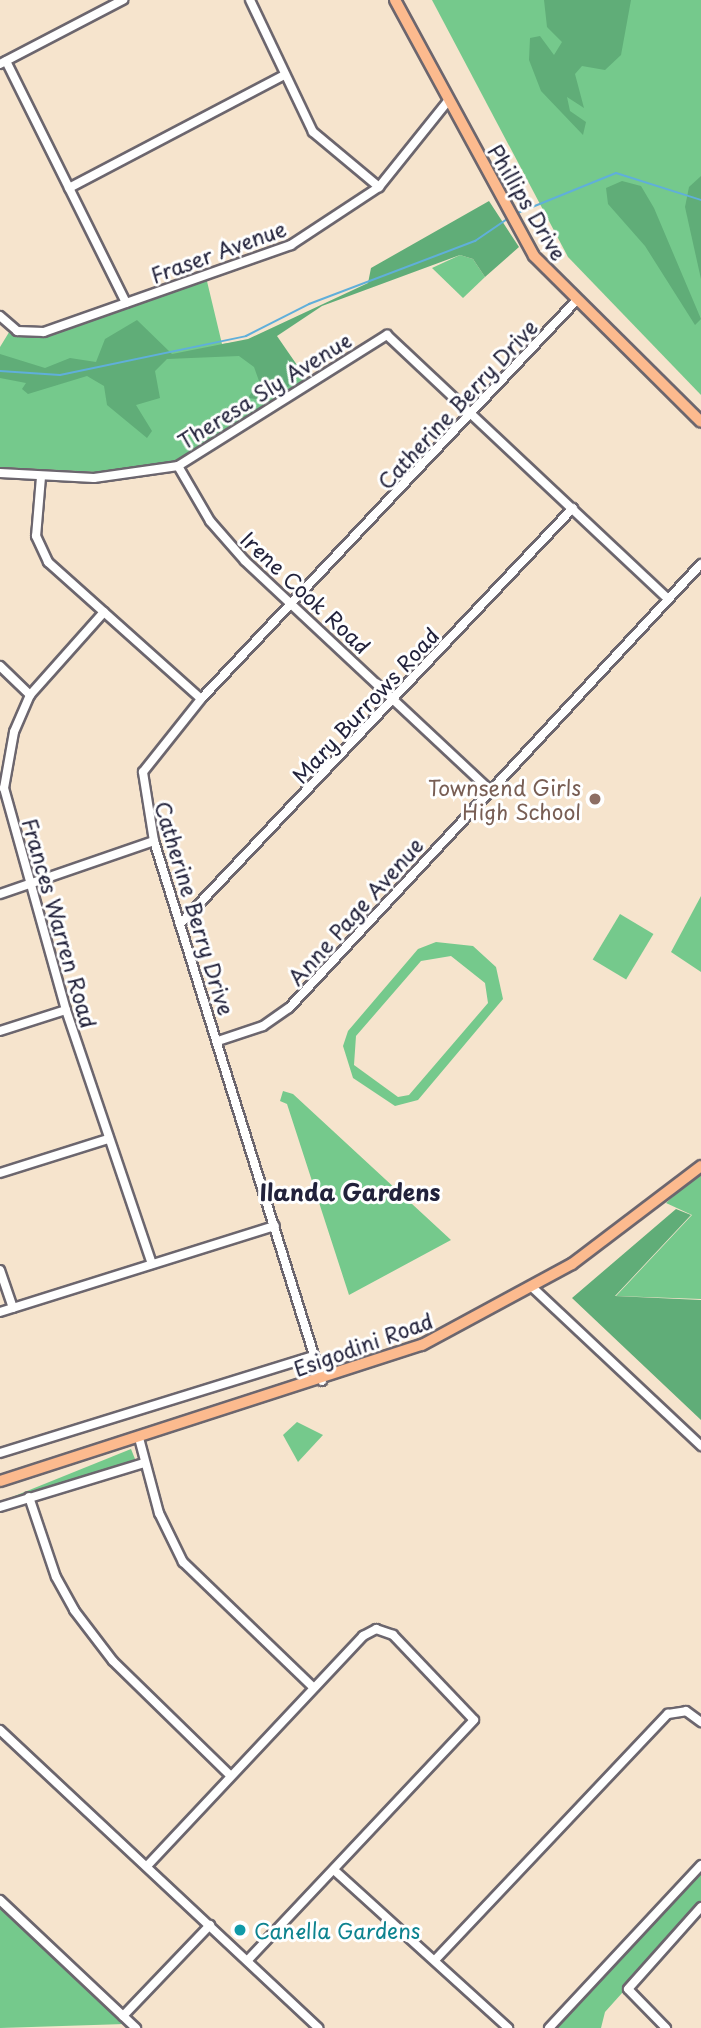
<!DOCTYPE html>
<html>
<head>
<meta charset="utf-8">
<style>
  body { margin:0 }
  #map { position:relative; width:701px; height:2028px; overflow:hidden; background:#f6e4cd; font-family:"Playpen Sans",sans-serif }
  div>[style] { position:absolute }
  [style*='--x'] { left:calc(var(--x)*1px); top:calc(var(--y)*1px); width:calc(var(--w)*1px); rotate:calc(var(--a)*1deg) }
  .green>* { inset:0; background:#75c98c; transform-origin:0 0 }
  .forest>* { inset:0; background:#60ad78 }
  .stream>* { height:2px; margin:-1px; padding:0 1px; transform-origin:1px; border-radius:1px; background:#60afda }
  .roads { filter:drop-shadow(2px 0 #6c666e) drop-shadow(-2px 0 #6c666e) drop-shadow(0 2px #6c666e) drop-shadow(0 -2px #6c666e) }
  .minor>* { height:8px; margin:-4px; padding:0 4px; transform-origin:4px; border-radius:4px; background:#fff }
  .major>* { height:10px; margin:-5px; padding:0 5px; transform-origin:5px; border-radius:5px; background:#fcba8e }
  .dots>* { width:19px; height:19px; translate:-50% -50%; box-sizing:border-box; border:4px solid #fff; border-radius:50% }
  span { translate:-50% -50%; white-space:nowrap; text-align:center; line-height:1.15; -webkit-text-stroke:6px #fff; paint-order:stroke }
  .street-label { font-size:21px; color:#22223b }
  .education-label { font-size:21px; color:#785e54 }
  .right { translate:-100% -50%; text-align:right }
  .culture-label { font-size:21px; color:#0d838f }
  .left { translate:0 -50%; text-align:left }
  .neighbourhood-label { font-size:23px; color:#22223b; font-weight:700 }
</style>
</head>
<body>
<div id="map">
  <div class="green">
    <div style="clip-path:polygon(432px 0,701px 0,701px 395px,568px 257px)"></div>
    <div style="clip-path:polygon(460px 255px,473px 259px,485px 277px,463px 298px,432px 268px)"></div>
    <div style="clip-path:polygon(206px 277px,222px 344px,276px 337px,308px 380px,177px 461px,96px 472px,0 467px,0 347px,11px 329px,43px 334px)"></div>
    <div style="clip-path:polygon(701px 896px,701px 972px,671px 952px)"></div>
    <div style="left:620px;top:914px;width:39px;height:53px;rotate:31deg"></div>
    <div style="clip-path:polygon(evenodd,436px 942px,473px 946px,496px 967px,503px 999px,418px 1100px,395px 1106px,353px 1078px,343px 1046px,348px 1031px,418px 949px,436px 942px,451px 956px,485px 983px,488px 1003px,409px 1095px,398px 1097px,354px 1065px,356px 1036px,421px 961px,451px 956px)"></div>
    <div style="clip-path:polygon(283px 1091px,293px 1094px,451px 1240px,349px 1295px,287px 1104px,280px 1101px)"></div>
    <div style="clip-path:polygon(701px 1170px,701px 1299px,616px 1296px,692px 1215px,666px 1203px)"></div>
    <div style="clip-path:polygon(297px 1422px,323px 1435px,298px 1462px,283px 1435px)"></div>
    <div style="left:131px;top:1449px;width:11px;height:137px;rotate:68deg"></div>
    <div style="clip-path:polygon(701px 1868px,701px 1905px,605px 2012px,601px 2028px,553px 2028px)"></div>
    <div style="clip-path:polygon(0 1906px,125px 2024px,0 2028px)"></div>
  </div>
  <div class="forest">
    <div style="clip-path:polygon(544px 0,631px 0,621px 55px,605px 70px,582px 66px,575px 74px,584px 108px,567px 97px,570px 111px,586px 122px,583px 135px,541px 91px,529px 60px,530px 38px,540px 36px,554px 55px,562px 42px,547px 27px)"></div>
    <div style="clip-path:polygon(701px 176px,701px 279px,685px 207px,689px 187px)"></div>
    <div style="clip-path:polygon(622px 181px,641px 186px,654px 208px,701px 319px,695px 325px,645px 246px,608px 204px,606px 188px)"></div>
    <div style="clip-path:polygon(489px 201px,519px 247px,485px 277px,473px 259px,460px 255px,322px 306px,277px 336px,299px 368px,289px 386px,266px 400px,248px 398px,259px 381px,254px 367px,239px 356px,167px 359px,155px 371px,160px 398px,136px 405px,152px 431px,147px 438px,107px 405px,104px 386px,87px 376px,28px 394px,22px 389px,26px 383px,0 378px,0 354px,45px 368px,70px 358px,96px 362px,105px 339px,137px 320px,172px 354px,248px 339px,368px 283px,371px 268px)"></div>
    <div style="clip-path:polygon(676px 1209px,691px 1215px,615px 1296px,701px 1300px,701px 1420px,572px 1298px)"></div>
  </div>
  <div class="stream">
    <div style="--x:515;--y:214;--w:109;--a:-22.1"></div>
    <div style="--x:616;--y:173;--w:89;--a:17.6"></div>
    <div style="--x:0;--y:371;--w:60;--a:3.8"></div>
    <div style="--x:60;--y:375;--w:190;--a:-11.8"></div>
    <div style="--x:246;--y:336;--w:71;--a:-26.9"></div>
    <div style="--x:309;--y:304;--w:178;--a:-20.8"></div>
    <div style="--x:475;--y:241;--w:42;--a:-34.4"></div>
  </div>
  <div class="roads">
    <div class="minor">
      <div style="--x:250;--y:0;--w:146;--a:64.5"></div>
      <div style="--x:313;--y:132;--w:86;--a:39.8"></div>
      <div style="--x:6;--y:61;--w:270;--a:63.6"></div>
      <div style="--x:0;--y:64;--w:139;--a:-27.5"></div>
      <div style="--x:69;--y:188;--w:243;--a:-27.7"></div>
      <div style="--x:0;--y:316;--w:23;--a:41"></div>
      <div style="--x:17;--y:331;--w:27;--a:2"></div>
      <div style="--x:44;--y:332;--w:262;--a:-19.4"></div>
      <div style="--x:291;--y:245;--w:105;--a:-33.4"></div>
      <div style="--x:379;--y:187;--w:109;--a:-51.3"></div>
      <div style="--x:178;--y:466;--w:64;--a:59.8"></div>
      <div style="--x:210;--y:521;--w:53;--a:48.8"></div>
      <div style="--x:245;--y:561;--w:334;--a:43.1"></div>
      <div style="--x:0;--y:473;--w:94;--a:3"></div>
      <div style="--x:94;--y:478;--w:85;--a:-8.1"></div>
      <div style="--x:178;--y:466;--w:247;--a:-32.1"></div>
      <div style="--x:387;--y:335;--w:386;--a:43.2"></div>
      <div style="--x:41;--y:477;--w:59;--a:94.8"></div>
      <div style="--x:36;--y:536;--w:29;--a:65"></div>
      <div style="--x:48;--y:562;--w:205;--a:41.8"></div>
      <div style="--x:104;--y:612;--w:111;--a:131.7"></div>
      <div style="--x:30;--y:695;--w:40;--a:113.4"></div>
      <div style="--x:14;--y:732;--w:57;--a:100.1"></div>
      <div style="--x:4;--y:788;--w:230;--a:74.4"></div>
      <div style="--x:66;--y:1010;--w:268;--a:71.3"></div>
      <div style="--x:0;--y:666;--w:42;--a:44"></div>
      <div style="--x:0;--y:894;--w:163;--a:-19"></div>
      <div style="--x:180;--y:924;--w:572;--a:-46.63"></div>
      <div style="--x:0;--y:1031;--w:69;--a:-17.7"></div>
      <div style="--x:218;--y:1041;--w:47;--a:-18.4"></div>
      <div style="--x:263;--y:1026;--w:32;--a:-35"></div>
      <div style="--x:289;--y:1008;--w:606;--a:-47.14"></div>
      <div style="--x:0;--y:1173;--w:113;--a:-17.5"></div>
      <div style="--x:0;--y:1270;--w:40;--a:71.1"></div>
      <div style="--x:533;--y:1288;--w:231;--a:43.2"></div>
      <div style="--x:0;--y:1312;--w:288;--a:-17.4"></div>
      <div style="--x:322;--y:1381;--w:566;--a:-107.28"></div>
      <div style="--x:154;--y:841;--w:70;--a:-99.1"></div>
      <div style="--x:143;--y:772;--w:93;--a:-51.5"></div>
      <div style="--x:201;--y:699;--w:545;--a:-46.71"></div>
      <div style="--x:139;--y:1438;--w:78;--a:75.1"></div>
      <div style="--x:159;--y:1513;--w:55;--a:63.9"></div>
      <div style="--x:183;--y:1562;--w:180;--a:43.9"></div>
      <div style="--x:0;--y:1453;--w:328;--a:-17.2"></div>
      <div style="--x:29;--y:1497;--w:84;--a:71.4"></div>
      <div style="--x:56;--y:1577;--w:38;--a:61"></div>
      <div style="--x:74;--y:1610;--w:64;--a:52.6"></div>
      <div style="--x:113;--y:1661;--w:163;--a:44.3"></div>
      <div style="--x:0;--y:1507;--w:151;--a:-17"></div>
      <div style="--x:0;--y:1730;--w:436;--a:43.1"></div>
      <div style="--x:147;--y:1866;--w:316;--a:-46.8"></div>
      <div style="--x:363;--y:1636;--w:15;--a:-28"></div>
      <div style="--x:376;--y:1629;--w:18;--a:19"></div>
      <div style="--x:393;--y:1635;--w:117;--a:46.4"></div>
      <div style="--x:474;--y:1720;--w:330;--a:133.3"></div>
      <div style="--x:334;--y:1870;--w:235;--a:42.2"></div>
      <div style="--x:0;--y:1900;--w:187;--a:43.3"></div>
      <div style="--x:435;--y:1960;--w:339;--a:-46.6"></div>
      <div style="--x:668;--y:1714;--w:18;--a:-9"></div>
      <div style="--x:686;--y:1711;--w:19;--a:36"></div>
      <div style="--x:123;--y:2016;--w:126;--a:-46.3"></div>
      <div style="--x:549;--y:2028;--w:223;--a:-47"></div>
      <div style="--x:666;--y:2028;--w:54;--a:-134.3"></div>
      <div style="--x:628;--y:1989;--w:110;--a:-48.3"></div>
    </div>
    <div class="major">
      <div style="--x:395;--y:0;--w:291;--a:61.5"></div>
      <div style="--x:534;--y:256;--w:235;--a:44.8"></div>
      <div style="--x:0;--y:1481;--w:443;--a:-17.9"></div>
      <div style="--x:422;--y:1345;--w:170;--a:-28.4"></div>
      <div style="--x:572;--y:1264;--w:162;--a:-37.2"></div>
    </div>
  </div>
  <div class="dots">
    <div style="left:595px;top:799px;background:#8d6e63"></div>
    <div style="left:240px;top:1930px;background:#0f9aa8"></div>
  </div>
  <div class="street-label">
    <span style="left:528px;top:202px;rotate:59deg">Phillips Drive</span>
    <span style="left:218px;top:251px;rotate:-20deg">Fraser Avenue</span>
    <span style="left:264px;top:390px;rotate:-32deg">Theresa Sly Avenue</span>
    <span style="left:457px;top:404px;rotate:-47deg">Catherine Berry Drive</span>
    <span style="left:306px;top:592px;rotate:43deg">Irene Cook Road</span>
    <span style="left:365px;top:705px;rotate:-47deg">Mary Burrows Road</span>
    <span style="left:195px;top:908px;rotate:73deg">Catherine Berry Drive</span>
    <span style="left:355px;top:911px;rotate:-48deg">Anne Page Avenue</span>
    <span style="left:60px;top:923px;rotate:74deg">Frances Warren Road</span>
    <span style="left:363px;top:1344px;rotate:-20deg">Esigodini Road</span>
  </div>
  <div class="education-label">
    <span class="right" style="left:581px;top:799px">Townsend Girls<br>High School</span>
  </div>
  <div class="culture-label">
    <span class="left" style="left:254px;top:1930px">Canella Gardens</span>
  </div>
  <div class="neighbourhood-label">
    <span style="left:350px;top:1192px">Ilanda Gardens</span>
  </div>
</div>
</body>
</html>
